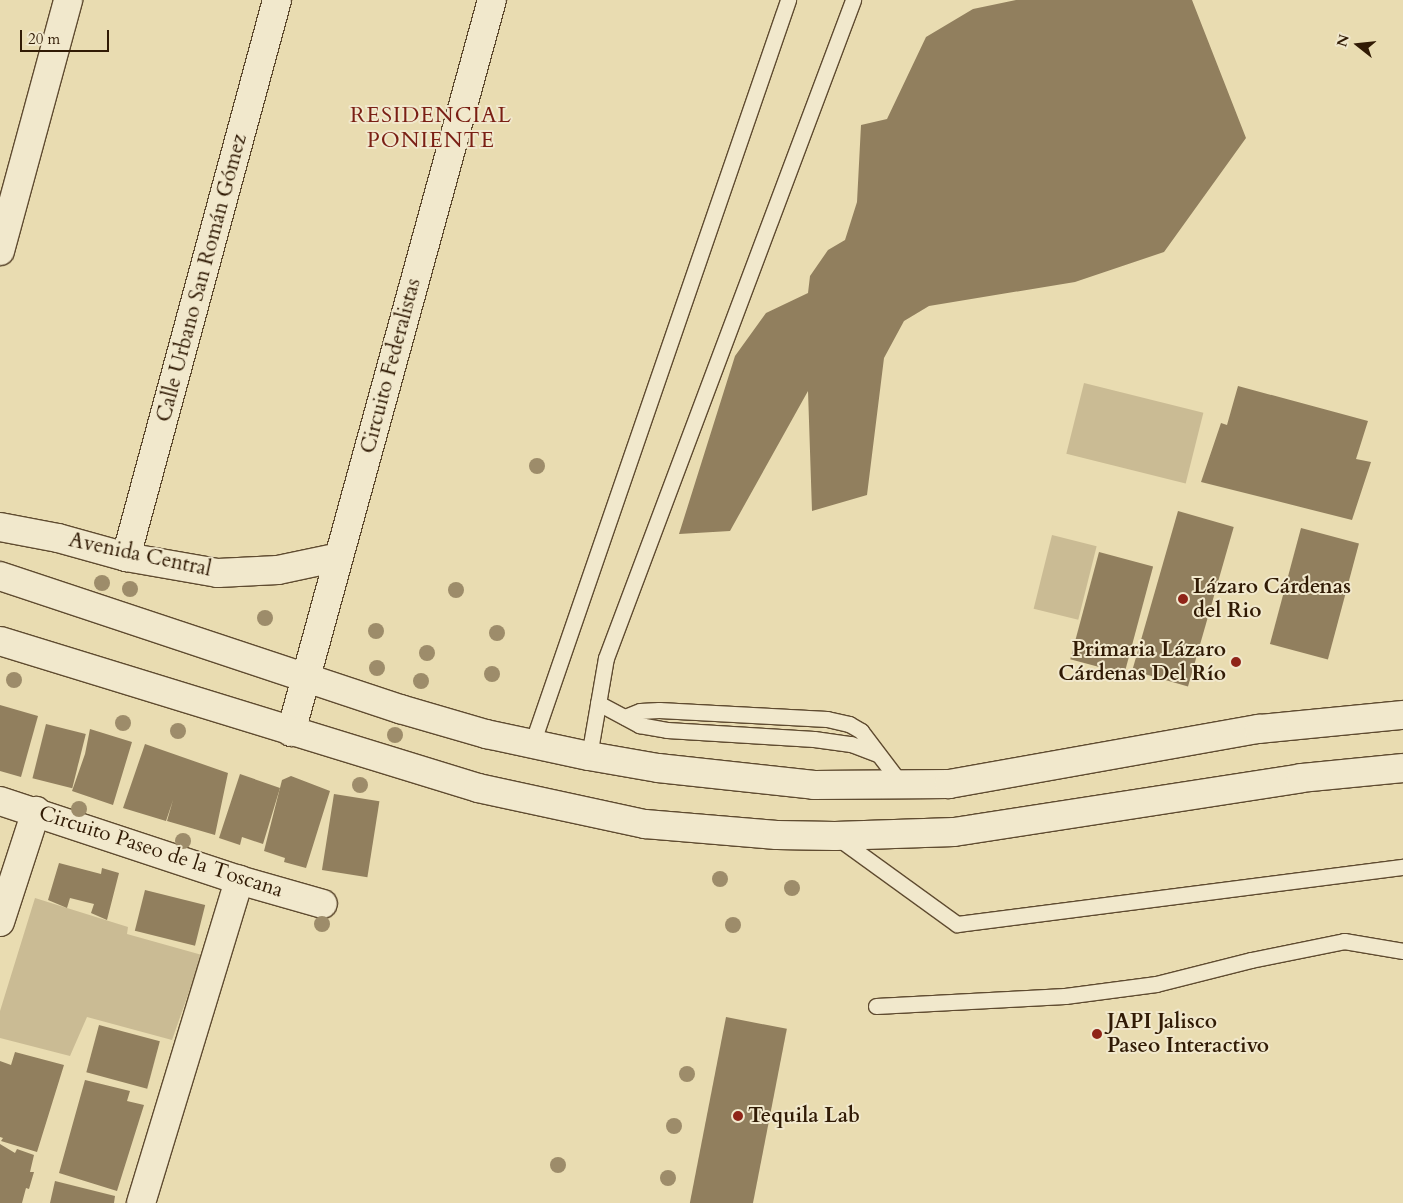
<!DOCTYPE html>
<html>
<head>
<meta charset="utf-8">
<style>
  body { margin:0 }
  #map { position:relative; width:1403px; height:1203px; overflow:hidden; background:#e9dcb1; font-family:Cardo,serif }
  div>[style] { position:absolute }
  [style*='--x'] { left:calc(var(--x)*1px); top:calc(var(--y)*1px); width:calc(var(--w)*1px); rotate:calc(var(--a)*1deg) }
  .green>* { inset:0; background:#cabb94; transform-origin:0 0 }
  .building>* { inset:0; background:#917f5e; transform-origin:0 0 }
  .roads { filter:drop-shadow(1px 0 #5f4b30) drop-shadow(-1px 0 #5f4b30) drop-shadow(0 1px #5f4b30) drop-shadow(0 -1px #5f4b30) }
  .lane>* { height:15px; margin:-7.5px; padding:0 7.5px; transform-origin:7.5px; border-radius:7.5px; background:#f1e8cc }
  .street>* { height:28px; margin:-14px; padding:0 14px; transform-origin:14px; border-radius:14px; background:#f1e8cc }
  .secondary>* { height:28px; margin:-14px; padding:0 14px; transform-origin:14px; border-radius:14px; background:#f1e8cc }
  .trees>* { width:16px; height:16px; margin:-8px; border-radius:50%; background:#9d8c6a }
  .dots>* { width:14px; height:14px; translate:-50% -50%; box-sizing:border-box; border:2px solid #f1e8cc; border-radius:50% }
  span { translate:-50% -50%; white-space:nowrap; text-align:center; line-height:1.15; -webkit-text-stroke:4px #f1e8cc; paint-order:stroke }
  .street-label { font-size:21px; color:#311b05 }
  .poi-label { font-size:21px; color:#311b05; font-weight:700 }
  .left { translate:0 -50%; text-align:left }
  .right { translate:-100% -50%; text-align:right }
  .neighbourhood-label { font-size:22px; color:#7a1f14; letter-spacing:1px }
  .north { position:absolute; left:1333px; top:20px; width:50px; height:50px; -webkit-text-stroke:4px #f1e8cc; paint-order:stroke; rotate:286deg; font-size:14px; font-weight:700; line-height:20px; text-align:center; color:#311b05 }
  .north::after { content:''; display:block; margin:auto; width:18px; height:22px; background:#311b05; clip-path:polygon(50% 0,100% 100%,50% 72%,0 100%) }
  .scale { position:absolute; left:20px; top:30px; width:89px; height:22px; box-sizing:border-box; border:2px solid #311b05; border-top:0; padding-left:6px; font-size:15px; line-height:18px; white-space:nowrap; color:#311b05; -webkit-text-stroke:4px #f1e8cc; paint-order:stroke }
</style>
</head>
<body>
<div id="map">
  <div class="green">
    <div style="left:1084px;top:383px;width:123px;height:73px;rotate:14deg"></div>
    <div style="left:1052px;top:535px;width:46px;height:76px;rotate:14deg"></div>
    <div style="clip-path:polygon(35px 898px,128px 927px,127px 934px,202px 955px,172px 1040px,87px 1017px,70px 1056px,0 1038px,0 1011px)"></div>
  </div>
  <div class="building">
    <div style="clip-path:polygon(1016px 0,1192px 0,1246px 138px,1164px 252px,1075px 282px,929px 306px,904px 321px,884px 358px,867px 495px,812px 511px,808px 391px,730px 531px,679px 534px,735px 356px,766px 313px,808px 293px,810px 276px,828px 250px,845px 240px,857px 202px,861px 125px,887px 119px,926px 37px,973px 9px)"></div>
    <div style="clip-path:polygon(1238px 386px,1368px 421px,1356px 459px,1371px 462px,1352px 520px,1201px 482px,1221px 423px,1227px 425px)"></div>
    <div style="left:1178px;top:511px;width:58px;height:166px;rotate:16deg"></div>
    <div style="left:1301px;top:528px;width:60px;height:120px;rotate:15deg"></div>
    <div style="left:1099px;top:552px;width:56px;height:111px;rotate:15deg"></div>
    <div style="clip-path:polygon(0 705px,38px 716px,21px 777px,0 771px)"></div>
    <div style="left:46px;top:724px;width:41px;height:56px;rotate:14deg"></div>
    <div style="clip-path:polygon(90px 729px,132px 742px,113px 805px,72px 791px,85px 754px)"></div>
    <div style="clip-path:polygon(145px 744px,228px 773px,215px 835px,167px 821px,173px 800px,166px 821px,123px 808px)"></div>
    <div style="clip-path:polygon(240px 774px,280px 788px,263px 844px,242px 837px,240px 845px,219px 838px)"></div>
    <div style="clip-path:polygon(291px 776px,330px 791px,306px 868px,284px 862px,285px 858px,264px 851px,282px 780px)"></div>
    <div style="left:334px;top:794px;width:46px;height:77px;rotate:9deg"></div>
    <div style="clip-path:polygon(59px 863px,101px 874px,102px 868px,119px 873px,107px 920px,91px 913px,94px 904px,70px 898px,67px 908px,48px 900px)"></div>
    <div style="left:145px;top:890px;width:62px;height:42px;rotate:14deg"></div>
    <div style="left:726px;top:1017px;width:62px;height:190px;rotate:11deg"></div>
    <div style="left:99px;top:1025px;width:63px;height:49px;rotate:15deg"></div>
    <div style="clip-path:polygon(15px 1052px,64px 1065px,37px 1152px,1px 1141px,3px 1138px,0 1137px,0 1061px,11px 1065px)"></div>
    <div style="clip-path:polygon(85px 1080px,130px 1091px,127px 1101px,144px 1105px,117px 1191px,59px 1173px)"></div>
    <div style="clip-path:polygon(0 1144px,15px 1153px,17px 1149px,34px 1155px,30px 1172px,34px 1172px,29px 1189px,26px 1188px,22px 1203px,0 1203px)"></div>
    <div style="clip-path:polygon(55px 1181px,115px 1196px,114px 1203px,50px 1203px)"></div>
  </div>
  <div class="roads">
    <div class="lane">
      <div style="--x:598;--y:703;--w:47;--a:28.2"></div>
      <div style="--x:639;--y:725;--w:28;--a:10"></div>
      <div style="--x:667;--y:730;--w:147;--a:3.5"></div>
      <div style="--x:814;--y:739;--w:37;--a:8"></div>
      <div style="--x:851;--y:744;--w:28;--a:21"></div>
      <div style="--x:625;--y:717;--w:16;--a:-22"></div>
      <div style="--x:640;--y:711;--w:19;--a:-3"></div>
      <div style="--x:659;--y:710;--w:168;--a:3.1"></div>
      <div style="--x:827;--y:719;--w:23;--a:13"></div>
      <div style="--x:849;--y:724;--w:14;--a:30"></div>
      <div style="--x:861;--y:731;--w:68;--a:52.8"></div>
      <div style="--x:532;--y:744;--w:787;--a:-71.01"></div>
      <div style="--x:589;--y:756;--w:99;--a:-80.2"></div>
      <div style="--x:606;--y:658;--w:703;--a:-69.42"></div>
      <div style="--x:838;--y:838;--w:147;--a:35.9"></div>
      <div style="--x:957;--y:924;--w:450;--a:-7.3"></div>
      <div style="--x:876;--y:1006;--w:189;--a:-3"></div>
      <div style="--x:1065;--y:996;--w:92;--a:-7.5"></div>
      <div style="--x:1156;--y:984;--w:98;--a:-14.2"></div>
      <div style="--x:1251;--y:960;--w:95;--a:-11.5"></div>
      <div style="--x:1344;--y:941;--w:60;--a:9.6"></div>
    </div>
    <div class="street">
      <div style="--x:0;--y:251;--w:260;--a:-74.8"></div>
      <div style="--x:0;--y:527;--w:59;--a:10.7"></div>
      <div style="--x:58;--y:538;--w:71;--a:15.6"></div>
      <div style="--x:126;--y:557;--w:93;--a:9.9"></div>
      <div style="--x:218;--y:573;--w:60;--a:-2.9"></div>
      <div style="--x:278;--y:570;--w:62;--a:-12"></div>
      <div style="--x:126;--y:557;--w:577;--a:-74.83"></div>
      <div style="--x:291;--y:732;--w:759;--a:-74.65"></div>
      <div style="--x:0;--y:801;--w:252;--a:18.3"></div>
      <div style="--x:239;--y:880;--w:87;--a:15.9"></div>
      <div style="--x:0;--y:922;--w:117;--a:-72"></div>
      <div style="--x:141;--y:1203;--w:338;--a:-73.1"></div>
    </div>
    <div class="secondary">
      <div style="--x:0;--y:576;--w:422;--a:18.4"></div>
      <div style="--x:400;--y:709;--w:90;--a:16.2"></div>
      <div style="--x:486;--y:734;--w:105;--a:12.1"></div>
      <div style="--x:589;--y:756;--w:70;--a:9.9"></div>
      <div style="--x:658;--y:768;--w:157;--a:6.2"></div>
      <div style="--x:814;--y:785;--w:135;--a:-0.4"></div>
      <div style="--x:949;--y:784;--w:315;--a:-10.1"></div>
      <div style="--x:1259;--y:729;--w:145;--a:-5.6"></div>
      <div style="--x:0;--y:641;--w:500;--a:17.09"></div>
      <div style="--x:478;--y:788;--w:171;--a:12.2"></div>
      <div style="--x:645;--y:824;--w:132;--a:4.8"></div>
      <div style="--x:777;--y:835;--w:58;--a:1"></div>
      <div style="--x:835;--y:836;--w:119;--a:-1.9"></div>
      <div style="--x:954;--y:832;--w:351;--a:-8.8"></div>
      <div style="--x:1301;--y:778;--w:102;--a:-5.6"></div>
    </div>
  </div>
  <div class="trees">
    <div style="left:537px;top:466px"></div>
    <div style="left:102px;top:583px"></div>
    <div style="left:130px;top:589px"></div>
    <div style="left:456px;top:590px"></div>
    <div style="left:265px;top:618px"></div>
    <div style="left:376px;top:631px"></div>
    <div style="left:497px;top:633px"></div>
    <div style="left:427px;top:653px"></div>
    <div style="left:377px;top:668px"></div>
    <div style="left:492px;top:674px"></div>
    <div style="left:14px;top:680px"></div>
    <div style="left:421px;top:681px"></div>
    <div style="left:123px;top:723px"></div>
    <div style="left:178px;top:731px"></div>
    <div style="left:395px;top:735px"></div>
    <div style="left:360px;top:785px"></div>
    <div style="left:79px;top:809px"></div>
    <div style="left:183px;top:841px"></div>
    <div style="left:720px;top:879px"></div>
    <div style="left:792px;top:888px"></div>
    <div style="left:322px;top:924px"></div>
    <div style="left:733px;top:925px"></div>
    <div style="left:687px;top:1074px"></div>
    <div style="left:674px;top:1126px"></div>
    <div style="left:558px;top:1165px"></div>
    <div style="left:668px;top:1178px"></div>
  </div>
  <div class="dots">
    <div style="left:1183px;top:599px;background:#8f2418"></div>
    <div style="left:1236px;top:662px;background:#8f2418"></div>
    <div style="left:1097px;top:1034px;background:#8f2418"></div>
    <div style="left:738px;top:1116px;background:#8f2418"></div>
  </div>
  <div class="street-label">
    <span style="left:202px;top:278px;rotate:-75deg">Calle Urbano San Román Gómez</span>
    <span style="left:391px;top:366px;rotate:-75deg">Circuito Federalistas</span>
    <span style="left:140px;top:555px;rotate:12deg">Avenida Central</span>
    <span style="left:161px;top:852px;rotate:18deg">Circuito Paseo de la Toscana</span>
  </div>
  <div class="poi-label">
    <span class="left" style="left:1193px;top:599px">Lázaro Cárdenas<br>del Rio</span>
    <span class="right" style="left:1226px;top:662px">Primaria Lázaro<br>Cárdenas Del Río</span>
    <span class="left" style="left:1107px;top:1034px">JAPI Jalisco<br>Paseo Interactivo</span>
    <span class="left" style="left:748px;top:1116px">Tequila Lab</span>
  </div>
  <div class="neighbourhood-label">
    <span style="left:431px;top:128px">RESIDENCIAL<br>PONIENTE</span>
  </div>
  <div class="north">N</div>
  <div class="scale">20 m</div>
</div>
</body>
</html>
